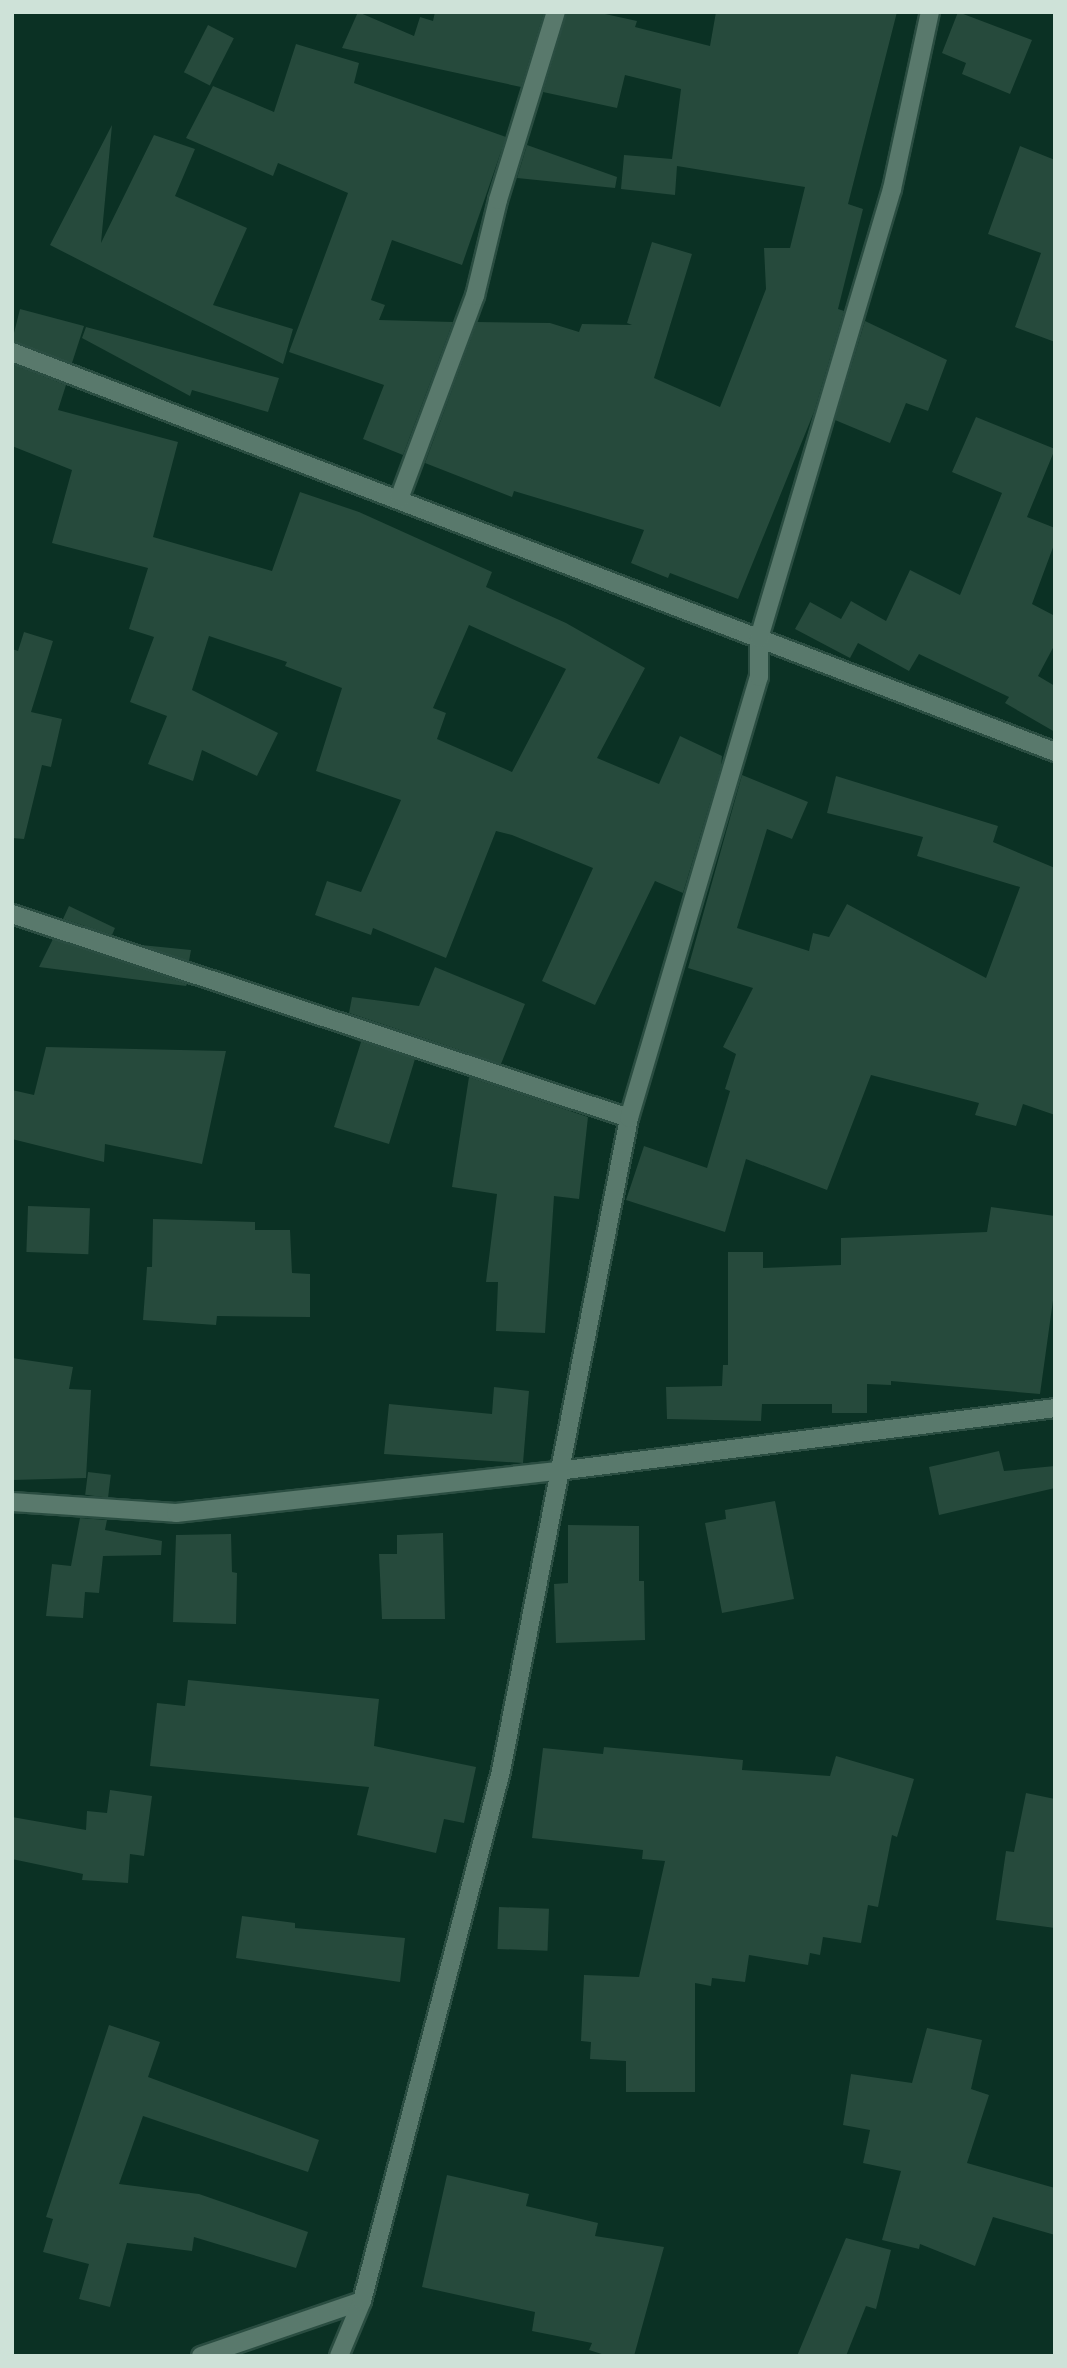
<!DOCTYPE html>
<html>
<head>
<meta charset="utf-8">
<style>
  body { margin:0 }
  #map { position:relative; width:1067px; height:2368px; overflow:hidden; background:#0b3124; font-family:"PT Sans Narrow",sans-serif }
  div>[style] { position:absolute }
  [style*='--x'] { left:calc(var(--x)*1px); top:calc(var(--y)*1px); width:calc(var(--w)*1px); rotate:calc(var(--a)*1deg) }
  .building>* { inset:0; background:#264a3c; transform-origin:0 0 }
  .roads { filter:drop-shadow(2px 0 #2a4d41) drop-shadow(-2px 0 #2a4d41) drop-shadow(0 2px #2a4d41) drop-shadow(0 -2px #2a4d41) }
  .minor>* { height:18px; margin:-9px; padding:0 9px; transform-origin:9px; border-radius:9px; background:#59796c }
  span { translate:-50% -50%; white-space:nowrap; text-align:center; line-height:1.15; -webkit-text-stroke:5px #01271b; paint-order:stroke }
  .frame { position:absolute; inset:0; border:14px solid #cee2d8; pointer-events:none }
</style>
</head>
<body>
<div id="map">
  <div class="building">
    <div style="clip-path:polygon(358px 12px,414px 36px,420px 17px,433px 21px,435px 12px,544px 12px,521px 87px,342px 48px)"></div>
    <div style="clip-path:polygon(567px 12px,596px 12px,637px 21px,635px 27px,710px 46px,716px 12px,897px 12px,848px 204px,863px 209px,838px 309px,844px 311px,814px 412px,738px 599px,670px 573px,668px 578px,631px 563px,644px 530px,514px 491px,512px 497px,425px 463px,477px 322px,550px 323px,579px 332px,582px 324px,632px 325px,627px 323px,652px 242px,692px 254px,654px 378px,720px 407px,766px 289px,764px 248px,790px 248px,805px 187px,677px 166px,675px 195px,621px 189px,624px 155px,672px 159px,681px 89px,625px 75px,617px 108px,543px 92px)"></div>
    <div style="clip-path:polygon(958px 12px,1032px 40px,1010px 94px,962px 74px,966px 63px,942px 53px)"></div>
    <div style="left:208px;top:25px;width:29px;height:53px;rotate:27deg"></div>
    <div style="clip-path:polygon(296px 44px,359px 63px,354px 83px,506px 137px,462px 265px,392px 240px,371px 300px,385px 305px,379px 320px,453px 322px,403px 455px,363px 439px,384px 385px,289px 352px,348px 193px,278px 163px,273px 176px,186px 138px,213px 86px,274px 112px)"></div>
    <div style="clip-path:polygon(112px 125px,101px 243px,154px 135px,195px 149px,175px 196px,247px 228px,213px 305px,293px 329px,283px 364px,50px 245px)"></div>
    <div style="clip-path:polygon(527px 145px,617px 177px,615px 188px,517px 178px)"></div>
    <div style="clip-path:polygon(1020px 146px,1055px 160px,1055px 342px,1015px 327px,1041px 253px,988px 234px)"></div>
    <div style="clip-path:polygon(20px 309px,84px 326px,72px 363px,12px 341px)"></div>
    <div style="clip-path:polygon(865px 321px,947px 360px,928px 411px,906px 403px,890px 443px,835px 420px)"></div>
    <div style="clip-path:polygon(86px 327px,279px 378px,268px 412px,192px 390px,190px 396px,82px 338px)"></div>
    <div style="clip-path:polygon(evenodd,12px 364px,66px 385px,58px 410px,178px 442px,153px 537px,272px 571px,300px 492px,359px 512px,492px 572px,486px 587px,566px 623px,645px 668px,597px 758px,659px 784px,680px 736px,722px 756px,721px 766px,683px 893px,655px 881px,595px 1005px,542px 981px,593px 868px,512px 835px,496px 831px,446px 958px,373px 928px,371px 935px,315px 915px,327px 881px,361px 892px,401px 800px,316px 771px,342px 688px,285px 666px,287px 662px,209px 636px,192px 690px,278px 733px,257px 776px,202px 750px,193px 781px,148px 764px,167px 716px,130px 702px,154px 637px,129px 629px,148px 568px,52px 543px,72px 470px,12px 446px,12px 364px,469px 625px,566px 669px,512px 772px,437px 739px,446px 713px,433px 708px,469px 625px)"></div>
    <div style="clip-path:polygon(976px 417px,1055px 449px,1027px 517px,1055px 528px,1055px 542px,1032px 604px,1055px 616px,1055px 644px,1038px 676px,1055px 686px,1055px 732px,1005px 703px,1009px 697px,919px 654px,909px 671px,858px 643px,850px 658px,795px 629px,810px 602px,841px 619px,851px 601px,886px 621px,910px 570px,960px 595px,1002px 493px,952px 472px)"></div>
    <div style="clip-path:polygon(24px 632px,53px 641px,31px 712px,62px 719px,51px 767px,42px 765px,24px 839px,12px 838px,12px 649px,18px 651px)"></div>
    <div style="clip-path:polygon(742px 775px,808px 802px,792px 839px,767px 829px,737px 928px,809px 951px,813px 933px,829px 937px,847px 904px,986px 978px,1020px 887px,917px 856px,923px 837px,827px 813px,836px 776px,998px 826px,993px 842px,1055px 868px,1055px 1115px,1023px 1104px,1016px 1126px,975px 1115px,979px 1103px,871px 1075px,827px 1190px,746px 1159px,725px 1232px,626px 1200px,644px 1146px,707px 1168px,730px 1091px,725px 1089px,736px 1054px,723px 1047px,753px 988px,688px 968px)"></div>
    <div style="clip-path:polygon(69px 906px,115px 928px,112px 935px,63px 919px)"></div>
    <div style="clip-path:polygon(53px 939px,187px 984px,186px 986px,39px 967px)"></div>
    <div style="clip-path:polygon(141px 945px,191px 950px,189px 961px)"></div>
    <div style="clip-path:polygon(435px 967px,525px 1004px,501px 1064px,349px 1013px,352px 997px,419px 1006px)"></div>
    <div style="clip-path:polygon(345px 1036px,415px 1059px,389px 1144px,334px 1127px,361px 1042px)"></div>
    <div style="clip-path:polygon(46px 1047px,226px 1051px,202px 1164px,105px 1144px,104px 1162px,12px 1139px,12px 1090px,34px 1095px)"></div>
    <div style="clip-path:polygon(469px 1077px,588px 1117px,579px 1199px,554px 1196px,545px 1333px,496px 1331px,498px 1282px,486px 1282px,497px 1194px,452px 1187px)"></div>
    <div style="left:28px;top:1206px;width:62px;height:46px;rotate:2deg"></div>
    <div style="clip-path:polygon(991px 1207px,1055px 1216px,1055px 1286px,1040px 1394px,891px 1381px,891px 1385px,867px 1384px,867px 1413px,832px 1413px,832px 1404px,762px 1404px,761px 1421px,667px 1419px,666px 1387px,722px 1386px,723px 1365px,728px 1365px,728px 1252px,763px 1252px,763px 1268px,841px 1265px,841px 1238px,987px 1232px)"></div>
    <div style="clip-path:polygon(153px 1219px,255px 1222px,255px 1230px,290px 1230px,292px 1273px,310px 1274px,310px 1317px,217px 1316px,216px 1325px,143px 1320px,147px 1267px,152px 1267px)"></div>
    <div style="clip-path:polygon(12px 1358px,73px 1367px,69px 1389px,91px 1390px,86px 1478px,12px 1480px)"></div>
    <div style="clip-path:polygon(494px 1387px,529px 1391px,523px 1463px,384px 1454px,389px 1404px,492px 1414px)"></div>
    <div style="clip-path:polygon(999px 1451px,1004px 1471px,1055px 1466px,1055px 1488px,939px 1515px,929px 1467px)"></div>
    <div style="left:88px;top:1472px;width:23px;height:23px;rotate:7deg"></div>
    <div style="clip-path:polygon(775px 1501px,794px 1599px,722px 1613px,705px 1523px,726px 1519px,725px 1510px)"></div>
    <div style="clip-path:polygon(80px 1518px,107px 1520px,105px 1530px,162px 1541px,161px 1555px,103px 1556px,99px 1593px,85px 1592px,83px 1618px,46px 1616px,52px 1564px,71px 1566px)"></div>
    <div style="clip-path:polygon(568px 1525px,639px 1526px,639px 1581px,644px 1581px,645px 1640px,556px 1643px,554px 1584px,568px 1583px)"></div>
    <div style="clip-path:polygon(443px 1533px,445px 1619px,382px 1619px,379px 1554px,397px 1554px,397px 1535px)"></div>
    <div style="clip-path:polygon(231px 1534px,232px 1572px,237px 1573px,236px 1624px,173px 1622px,176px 1535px)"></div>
    <div style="clip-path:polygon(188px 1680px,379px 1699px,374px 1746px,476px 1767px,464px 1823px,444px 1819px,436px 1853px,357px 1835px,369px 1787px,150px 1766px,157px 1703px,185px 1706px)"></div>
    <div style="clip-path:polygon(604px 1747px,743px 1760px,742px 1770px,830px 1776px,836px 1756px,914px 1779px,897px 1837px,892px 1835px,878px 1907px,868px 1905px,861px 1943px,823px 1937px,820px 1955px,810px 1953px,808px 1965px,749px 1955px,745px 1982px,712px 1978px,711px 1986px,695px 1983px,695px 2092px,626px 2092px,626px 2061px,590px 2059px,591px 2042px,581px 2041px,584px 1975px,639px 1977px,665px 1861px,642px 1859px,643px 1850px,532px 1838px,543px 1748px,603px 1754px)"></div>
    <div style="clip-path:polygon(110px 1790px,152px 1796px,144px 1856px,130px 1854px,128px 1883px,82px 1880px,83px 1874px,12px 1859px,12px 1817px,86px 1830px,87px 1811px,107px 1813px)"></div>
    <div style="clip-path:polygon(1026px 1793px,1055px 1799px,1055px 1928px,996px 1920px,1006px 1851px,1014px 1852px)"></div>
    <div style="left:499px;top:1907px;width:50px;height:42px;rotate:2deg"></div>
    <div style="clip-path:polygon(242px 1916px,295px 1923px,295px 1928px,405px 1938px,400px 1982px,236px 1958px)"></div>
    <div style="clip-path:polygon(109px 2025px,160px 2042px,148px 2077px,319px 2140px,308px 2172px,143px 2116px,119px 2184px,199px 2194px,308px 2232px,296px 2268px,194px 2237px,192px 2251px,127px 2243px,110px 2307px,79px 2299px,89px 2264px,43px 2252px,53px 2219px,46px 2217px)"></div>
    <div style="clip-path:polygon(927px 2028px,982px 2040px,971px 2089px,989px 2095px,967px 2163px,1055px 2188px,1055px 2235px,993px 2217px,975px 2266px,920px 2244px,919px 2249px,882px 2240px,901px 2171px,863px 2163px,870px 2130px,843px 2125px,851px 2074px,912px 2083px)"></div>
    <div style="clip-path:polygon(447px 2175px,529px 2194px,526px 2206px,598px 2223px,595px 2236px,664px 2247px,634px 2356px,608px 2356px,589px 2350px,592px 2343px,532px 2331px,535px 2312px,422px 2287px)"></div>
    <div style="clip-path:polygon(846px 2238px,891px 2250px,876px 2309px,866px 2306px,846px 2356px,797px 2356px)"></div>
  </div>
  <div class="roads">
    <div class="minor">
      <div style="--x:12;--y:352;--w:1117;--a:20.98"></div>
      <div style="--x:399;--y:499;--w:217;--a:-69.5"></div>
      <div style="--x:475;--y:296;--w:99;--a:-76.5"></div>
      <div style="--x:498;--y:200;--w:197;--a:-72.9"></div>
      <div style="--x:12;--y:914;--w:650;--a:18.3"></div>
      <div style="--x:12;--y:1502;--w:164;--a:3.8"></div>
      <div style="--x:176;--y:1513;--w:384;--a:-6.3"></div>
      <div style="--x:558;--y:1471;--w:501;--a:-7.22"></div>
      <div style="--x:201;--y:2356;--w:170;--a:-18.9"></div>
      <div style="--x:339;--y:2356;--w:60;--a:-67.3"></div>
      <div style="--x:362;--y:2301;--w:548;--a:-75.3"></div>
      <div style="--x:501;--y:1771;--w:665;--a:-78.91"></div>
      <div style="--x:629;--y:1118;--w:460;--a:-73.6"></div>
      <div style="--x:759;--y:677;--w:39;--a:-90"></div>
      <div style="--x:759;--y:638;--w:468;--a:-73.5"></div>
      <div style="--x:892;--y:189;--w:181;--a:-77.9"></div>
    </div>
  </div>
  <div class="frame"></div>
</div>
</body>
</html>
